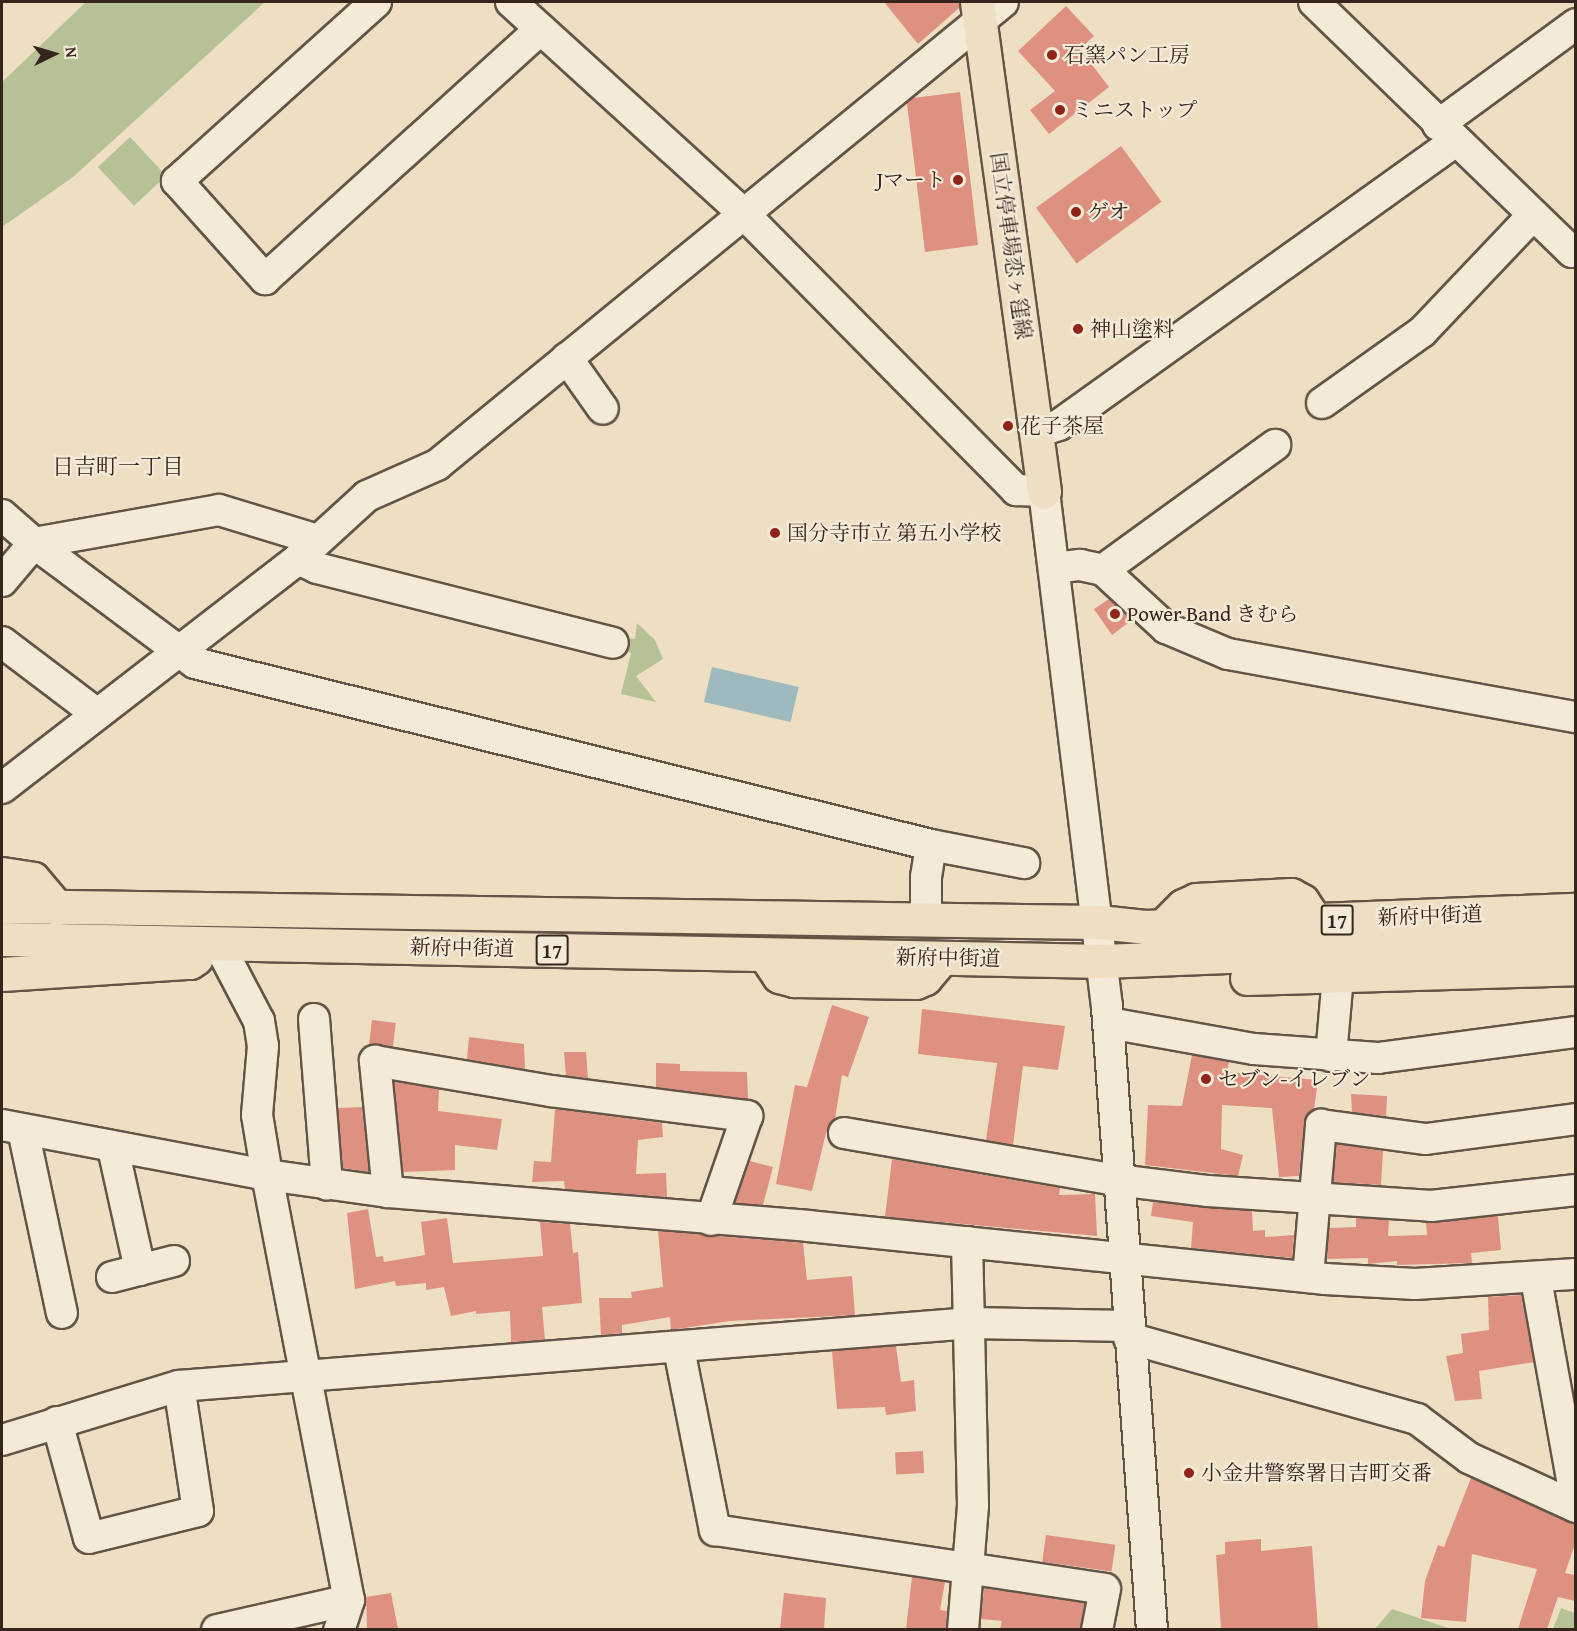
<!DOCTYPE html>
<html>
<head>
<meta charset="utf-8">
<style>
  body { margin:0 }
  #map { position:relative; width:1577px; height:1631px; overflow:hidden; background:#eedfc3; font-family:"Gentium Book Plus","Noto Serif JP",serif }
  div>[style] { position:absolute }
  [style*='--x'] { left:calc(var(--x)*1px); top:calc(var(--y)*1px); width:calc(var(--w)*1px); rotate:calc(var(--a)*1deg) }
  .green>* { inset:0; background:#b6c296; transform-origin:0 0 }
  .water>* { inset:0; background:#9ebabe; transform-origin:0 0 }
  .building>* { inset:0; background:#de9180; transform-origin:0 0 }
  .roads { filter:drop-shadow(2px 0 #635446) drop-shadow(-2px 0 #635446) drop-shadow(0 2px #635446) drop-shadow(0 -2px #635446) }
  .minor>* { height:30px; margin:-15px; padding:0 15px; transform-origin:15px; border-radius:15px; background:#f4ead8 }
  .major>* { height:33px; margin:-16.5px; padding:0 16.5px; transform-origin:16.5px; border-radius:16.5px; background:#eedfc3 }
  .dots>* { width:16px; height:16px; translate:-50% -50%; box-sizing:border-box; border:3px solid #f4ead8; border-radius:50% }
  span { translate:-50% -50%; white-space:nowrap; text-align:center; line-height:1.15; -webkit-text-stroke:4.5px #f4ead8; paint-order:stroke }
  .shield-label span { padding:2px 4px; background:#f4ead8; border:2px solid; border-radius:4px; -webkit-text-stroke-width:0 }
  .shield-label { font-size:20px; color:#35251c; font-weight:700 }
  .poi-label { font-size:21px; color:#35251c }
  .left { translate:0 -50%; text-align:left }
  .right { translate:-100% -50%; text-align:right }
  .street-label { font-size:21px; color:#35251c }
  .neighbourhood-label { font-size:22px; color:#35251c }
  .frame { position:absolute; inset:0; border:3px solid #35251c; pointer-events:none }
  .north { position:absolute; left:24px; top:24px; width:60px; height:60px; -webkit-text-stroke:4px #f4ead8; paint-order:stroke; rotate:85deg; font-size:16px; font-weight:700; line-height:24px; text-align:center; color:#35251c }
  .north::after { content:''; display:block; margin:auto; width:21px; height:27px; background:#35251c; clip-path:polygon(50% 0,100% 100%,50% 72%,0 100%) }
</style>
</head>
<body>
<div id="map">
  <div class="green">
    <div style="clip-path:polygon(86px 2px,265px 2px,73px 177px,2px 227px,2px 82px)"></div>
    <div style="left:130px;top:137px;width:53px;height:44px;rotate:47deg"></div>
    <div style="clip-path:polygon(637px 623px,655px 640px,663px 659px,636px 676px,656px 702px,621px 694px,631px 653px,613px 648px,615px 636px,635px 639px)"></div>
    <div style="clip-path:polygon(1561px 1608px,1575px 1613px,1575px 1629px,1553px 1629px)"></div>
    <div style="clip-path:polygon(1392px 1609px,1451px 1629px,1375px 1629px)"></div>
  </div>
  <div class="water">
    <div style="left:712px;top:667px;width:89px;height:36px;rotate:13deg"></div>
  </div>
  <div class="building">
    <div style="clip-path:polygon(884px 2px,959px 2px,959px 8px,918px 44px)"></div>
    <div style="clip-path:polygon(1066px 6px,1094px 36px,1080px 49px,1109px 87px,1049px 134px,1030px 110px,1055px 91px,1018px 51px)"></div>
    <div style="clip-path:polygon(960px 92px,978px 245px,925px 252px,907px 103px,913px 98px)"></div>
    <div style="left:1121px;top:146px;width:69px;height:105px;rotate:54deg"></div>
    <div style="clip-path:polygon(1109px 599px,1132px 620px,1112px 635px,1094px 609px)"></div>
    <div style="clip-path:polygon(832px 1005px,869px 1017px,848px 1077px,842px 1075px,835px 1119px,826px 1133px,812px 1191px,776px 1184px,795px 1085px,807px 1087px)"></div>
    <div style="clip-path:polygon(922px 1009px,1065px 1026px,1058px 1070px,1023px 1066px,1013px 1145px,986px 1140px,997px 1063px,918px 1054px)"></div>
    <div style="left:372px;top:1020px;width:24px;height:25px;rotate:7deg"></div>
    <div style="clip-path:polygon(469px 1037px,524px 1044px,525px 1069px,467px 1059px)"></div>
    <div style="clip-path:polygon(564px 1052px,586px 1052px,588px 1078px,566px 1076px)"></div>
    <div style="clip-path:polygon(1192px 1055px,1229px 1062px,1227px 1072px,1318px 1080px,1314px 1109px,1304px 1124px,1299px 1176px,1279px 1177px,1272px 1108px,1222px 1105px,1221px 1149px,1243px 1155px,1238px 1176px,1145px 1165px,1148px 1105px,1182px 1106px)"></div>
    <div style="clip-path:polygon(656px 1063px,680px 1064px,680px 1071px,747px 1072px,748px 1099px,656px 1087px)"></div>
    <div style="clip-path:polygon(394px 1082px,439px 1089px,438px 1111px,502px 1119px,497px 1150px,455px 1145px,455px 1170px,403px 1172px)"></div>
    <div style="clip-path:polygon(1351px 1094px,1387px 1096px,1386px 1116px,1352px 1112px)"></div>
    <div style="clip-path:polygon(362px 1107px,369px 1172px,343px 1168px,338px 1108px)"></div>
    <div style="clip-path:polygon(555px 1109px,662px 1123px,663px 1137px,638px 1140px,636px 1174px,666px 1173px,667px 1197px,565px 1189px,564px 1181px,532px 1182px,534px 1161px,551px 1162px)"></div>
    <div style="clip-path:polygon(1337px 1144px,1383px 1151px,1381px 1185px,1333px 1182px)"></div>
    <div style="clip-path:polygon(892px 1159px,1060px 1188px,1059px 1195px,1095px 1194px,1097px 1236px,885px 1217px)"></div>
    <div style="clip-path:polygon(750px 1161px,773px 1167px,763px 1205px,735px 1203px)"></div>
    <div style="clip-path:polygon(1153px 1202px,1252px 1211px,1253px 1231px,1265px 1230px,1265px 1237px,1294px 1235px,1292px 1258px,1191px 1248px,1193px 1222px,1151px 1216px)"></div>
    <div style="clip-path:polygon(368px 1209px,376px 1257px,383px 1256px,384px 1262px,425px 1255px,421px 1222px,447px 1218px,453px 1263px,543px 1256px,540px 1222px,570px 1224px,573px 1253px,578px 1252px,582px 1303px,542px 1307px,545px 1340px,511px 1342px,510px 1311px,476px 1314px,476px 1311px,451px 1316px,444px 1287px,426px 1290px,426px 1283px,396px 1286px,395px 1281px,355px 1289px,347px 1213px)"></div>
    <div style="clip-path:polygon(1498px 1216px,1501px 1250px,1471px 1253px,1472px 1263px,1397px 1265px,1397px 1261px,1368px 1264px,1368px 1258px,1327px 1259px,1329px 1228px,1356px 1227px,1356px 1218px,1389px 1220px,1388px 1236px,1427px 1235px,1426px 1223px)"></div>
    <div style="clip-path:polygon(658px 1231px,803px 1243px,807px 1280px,852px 1276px,855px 1315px,730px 1321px,671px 1330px,670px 1317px,622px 1325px,622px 1333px,601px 1335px,599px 1298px,632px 1298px,631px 1292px,663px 1287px)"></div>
    <div style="clip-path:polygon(1521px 1295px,1534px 1362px,1479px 1371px,1482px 1399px,1455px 1401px,1446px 1356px,1463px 1353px,1461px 1334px,1489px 1330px,1488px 1297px)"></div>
    <div style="clip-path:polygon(896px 1346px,901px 1382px,914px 1380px,916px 1411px,886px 1415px,885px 1407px,837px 1409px,832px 1351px)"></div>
    <div style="left:923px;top:1451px;width:22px;height:28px;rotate:87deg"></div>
    <div style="clip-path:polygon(1471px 1478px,1575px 1524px,1575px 1544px,1565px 1573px,1575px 1575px,1575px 1601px,1558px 1597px,1547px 1629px,1518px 1629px,1537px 1569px,1472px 1554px,1466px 1622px,1421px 1618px,1425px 1581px,1438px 1545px,1444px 1547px)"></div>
    <div style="left:1046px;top:1535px;width:70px;height:27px;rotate:8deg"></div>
    <div style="clip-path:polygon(1261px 1539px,1261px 1551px,1312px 1546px,1318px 1629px,1221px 1629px,1216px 1555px,1225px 1554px,1225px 1542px)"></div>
    <div style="clip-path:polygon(912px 1577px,945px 1582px,940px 1610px,947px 1611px,946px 1629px,906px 1629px)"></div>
    <div style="clip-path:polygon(984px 1588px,1085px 1603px,1080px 1629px,1000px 1629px,1002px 1621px,981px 1619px)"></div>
    <div style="clip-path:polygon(391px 1593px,398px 1629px,367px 1629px,366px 1597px)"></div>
    <div style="clip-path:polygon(784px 1593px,826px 1598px,824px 1629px,780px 1629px)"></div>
  </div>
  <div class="roads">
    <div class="minor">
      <div style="--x:376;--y:2;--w:268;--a:138"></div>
      <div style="--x:177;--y:181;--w:132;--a:48.1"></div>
      <div style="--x:265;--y:279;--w:372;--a:-42.2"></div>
      <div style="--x:511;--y:2;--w:315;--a:42.3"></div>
      <div style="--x:744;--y:214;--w:388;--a:45.4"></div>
      <div style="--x:1016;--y:490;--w:28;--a:2"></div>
      <div style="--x:1044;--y:491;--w:520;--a:83.04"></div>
      <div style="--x:1107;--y:1007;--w:625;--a:85.87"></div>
      <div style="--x:1314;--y:2;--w:359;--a:44.1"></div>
      <div style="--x:1572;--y:252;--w:4;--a:-27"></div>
      <div style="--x:1438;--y:125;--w:171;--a:-36.2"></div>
      <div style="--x:567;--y:358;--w:62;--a:54.8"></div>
      <div style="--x:1322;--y:403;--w:123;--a:-35.4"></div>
      <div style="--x:1422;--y:332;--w:161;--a:-46.5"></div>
      <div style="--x:1037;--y:432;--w:23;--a:-18"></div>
      <div style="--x:1059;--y:425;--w:488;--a:-35.6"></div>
      <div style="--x:2;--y:515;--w:43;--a:41.2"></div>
      <div style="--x:34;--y:543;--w:201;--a:36.7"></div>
      <div style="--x:195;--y:663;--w:758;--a:13.89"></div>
      <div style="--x:931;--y:845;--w:95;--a:11"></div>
      <div style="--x:298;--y:559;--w:21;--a:25"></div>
      <div style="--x:317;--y:568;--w:305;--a:14.2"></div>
      <div style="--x:1054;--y:568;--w:26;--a:-7"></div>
      <div style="--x:1080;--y:565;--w:24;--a:12"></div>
      <div style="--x:1103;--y:570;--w:86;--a:42.6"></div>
      <div style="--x:1166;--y:628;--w:67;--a:22.8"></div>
      <div style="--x:1228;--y:654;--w:354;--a:10.3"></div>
      <div style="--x:1103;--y:570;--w:213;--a:-36"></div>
      <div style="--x:2;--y:581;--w:50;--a:-49.9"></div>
      <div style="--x:34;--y:543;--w:188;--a:-10.1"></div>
      <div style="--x:219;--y:510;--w:103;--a:16.9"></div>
      <div style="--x:2;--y:642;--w:118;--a:37.1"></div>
      <div style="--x:2;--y:788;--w:374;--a:-37.7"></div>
      <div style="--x:298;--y:559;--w:93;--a:-42.4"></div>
      <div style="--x:367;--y:496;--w:77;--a:-23.9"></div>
      <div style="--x:437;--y:465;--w:731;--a:-39.28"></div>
      <div style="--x:926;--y:920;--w:43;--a:-90"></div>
      <div style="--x:926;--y:877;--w:32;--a:-81"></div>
      <div style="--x:218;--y:943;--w:88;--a:62.3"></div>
      <div style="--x:259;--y:1021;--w:25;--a:81"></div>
      <div style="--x:263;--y:1046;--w:69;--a:95"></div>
      <div style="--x:257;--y:1115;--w:61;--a:80.5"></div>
      <div style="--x:267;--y:1175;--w:433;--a:79.1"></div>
      <div style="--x:349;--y:1600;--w:32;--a:108"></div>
      <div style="--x:314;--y:1019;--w:166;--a:85.5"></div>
      <div style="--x:1109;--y:1023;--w:147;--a:10.2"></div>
      <div style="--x:1254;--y:1049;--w:124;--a:4.2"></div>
      <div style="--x:1378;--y:1058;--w:200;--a:-7.5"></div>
      <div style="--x:1331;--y:1056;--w:80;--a:-85"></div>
      <div style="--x:2;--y:1125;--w:270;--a:10.7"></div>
      <div style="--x:267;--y:1175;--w:122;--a:8"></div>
      <div style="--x:388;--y:1192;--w:421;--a:4.6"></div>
      <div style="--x:808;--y:1226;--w:520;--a:5.85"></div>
      <div style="--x:1325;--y:1279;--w:90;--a:3.2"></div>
      <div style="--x:1415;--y:1284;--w:161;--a:-3.6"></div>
      <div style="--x:23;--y:1130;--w:187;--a:78"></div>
      <div style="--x:844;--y:1133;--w:277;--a:9.8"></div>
      <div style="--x:1117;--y:1180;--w:92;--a:6.9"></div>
      <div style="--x:1208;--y:1191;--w:224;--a:3.8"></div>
      <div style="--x:1431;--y:1206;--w:146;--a:-6.3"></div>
      <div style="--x:113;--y:1148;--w:125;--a:77.5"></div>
      <div style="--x:388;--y:1192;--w:132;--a:-95.7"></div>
      <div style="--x:375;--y:1061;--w:179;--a:9.7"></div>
      <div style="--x:551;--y:1091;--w:198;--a:7.3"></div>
      <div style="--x:747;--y:1116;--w:110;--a:109.1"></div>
      <div style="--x:112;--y:1277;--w:64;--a:-14.5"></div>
      <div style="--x:1308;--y:1277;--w:153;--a:-85.1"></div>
      <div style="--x:1321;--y:1125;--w:106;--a:7.6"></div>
      <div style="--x:1426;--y:1139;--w:151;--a:-7.6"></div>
      <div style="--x:1536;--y:1279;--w:219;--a:79.8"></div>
      <div style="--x:1575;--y:1495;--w:11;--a:95"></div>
      <div style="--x:1129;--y:1338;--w:299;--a:15.7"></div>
      <div style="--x:1417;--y:1419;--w:65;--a:36.9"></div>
      <div style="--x:1469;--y:1458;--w:118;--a:24.6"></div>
      <div style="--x:679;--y:1349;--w:185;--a:78.8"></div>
      <div style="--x:715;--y:1530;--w:394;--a:8.6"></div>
      <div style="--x:1105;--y:1589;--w:42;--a:101"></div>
      <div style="--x:57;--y:1422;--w:120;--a:74.6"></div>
      <div style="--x:89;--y:1538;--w:112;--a:-13.9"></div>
      <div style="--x:198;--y:1511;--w:126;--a:-98.6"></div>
      <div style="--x:2;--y:1440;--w:185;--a:-17"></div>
      <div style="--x:179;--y:1386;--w:795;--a:-4.55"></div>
      <div style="--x:971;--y:1323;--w:157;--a:1.1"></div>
      <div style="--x:217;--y:1630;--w:135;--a:-12.8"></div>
      <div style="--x:963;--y:1630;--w:125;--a:-85.4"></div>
      <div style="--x:973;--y:1505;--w:263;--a:-91.3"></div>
    </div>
    <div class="major">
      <div style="--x:977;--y:2;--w:494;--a:82.2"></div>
      <div style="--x:2;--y:874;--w:31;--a:9"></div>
      <div style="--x:33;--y:879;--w:38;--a:50"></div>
      <div style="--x:2;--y:906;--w:1097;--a:0.84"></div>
      <div style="--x:1099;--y:922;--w:46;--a:6.2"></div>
      <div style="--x:1145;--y:927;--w:431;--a:-2.3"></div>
      <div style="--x:1163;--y:926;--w:28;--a:-45"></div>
      <div style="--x:1183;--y:906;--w:14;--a:-25"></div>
      <div style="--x:1196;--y:900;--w:95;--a:-3"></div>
      <div style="--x:1291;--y:895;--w:13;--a:29"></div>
      <div style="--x:1302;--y:901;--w:23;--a:56"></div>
      <div style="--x:2;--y:939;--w:1101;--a:1.14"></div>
      <div style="--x:1103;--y:961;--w:473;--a:-2.3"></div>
      <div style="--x:765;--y:955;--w:25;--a:56"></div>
      <div style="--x:779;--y:976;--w:16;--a:15"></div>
      <div style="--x:794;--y:980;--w:122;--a:0.9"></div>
      <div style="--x:916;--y:982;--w:10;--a:-24"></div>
      <div style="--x:925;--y:978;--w:26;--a:-50"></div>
      <div style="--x:2;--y:974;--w:188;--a:-3.7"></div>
      <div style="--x:190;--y:962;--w:7;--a:-34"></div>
      <div style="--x:1247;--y:978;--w:329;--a:-1.7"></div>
    </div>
  </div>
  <div class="dots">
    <div style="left:1052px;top:55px;background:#8f2418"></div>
    <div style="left:1060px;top:110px;background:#8f2418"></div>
    <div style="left:958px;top:180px;background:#8f2418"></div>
    <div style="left:1076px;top:212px;background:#8f2418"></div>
    <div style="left:1078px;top:329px;background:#8f2418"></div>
    <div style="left:1008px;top:426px;background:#8f2418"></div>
    <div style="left:775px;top:533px;background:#8f2418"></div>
    <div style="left:1115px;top:614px;background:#8f2418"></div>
    <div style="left:1206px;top:1079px;background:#8f2418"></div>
    <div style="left:1189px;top:1473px;background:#8f2418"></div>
  </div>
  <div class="shield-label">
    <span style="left:1337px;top:920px">17</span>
    <span style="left:552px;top:950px">17</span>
  </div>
  <div class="poi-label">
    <span class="left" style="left:1064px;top:55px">石窯パン工房</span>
    <span class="left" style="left:1072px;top:110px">ミニストップ</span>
    <span class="right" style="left:946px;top:180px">Jマート</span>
    <span class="left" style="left:1088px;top:212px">ゲオ</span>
    <span class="left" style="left:1090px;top:329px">神山塗料</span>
    <span class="left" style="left:1020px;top:426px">花子茶屋</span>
    <span class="left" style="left:787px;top:533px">国分寺市立 第五小学校</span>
    <span class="left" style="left:1127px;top:614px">Power Band きむら</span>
    <span class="left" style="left:1218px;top:1079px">セブン-イレブン</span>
    <span class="left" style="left:1201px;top:1473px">小金井警察署日吉町交番</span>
  </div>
  <div class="street-label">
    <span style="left:1011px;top:246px;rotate:82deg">国立停車場恋ヶ窪線</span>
    <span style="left:1430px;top:916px;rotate:-2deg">新府中街道</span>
    <span style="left:462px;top:948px;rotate:1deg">新府中街道</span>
    <span style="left:948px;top:958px;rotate:1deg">新府中街道</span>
  </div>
  <div class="neighbourhood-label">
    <span style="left:118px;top:467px">日吉町一丁目</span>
  </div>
  <div class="frame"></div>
  <div class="north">N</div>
</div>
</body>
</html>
